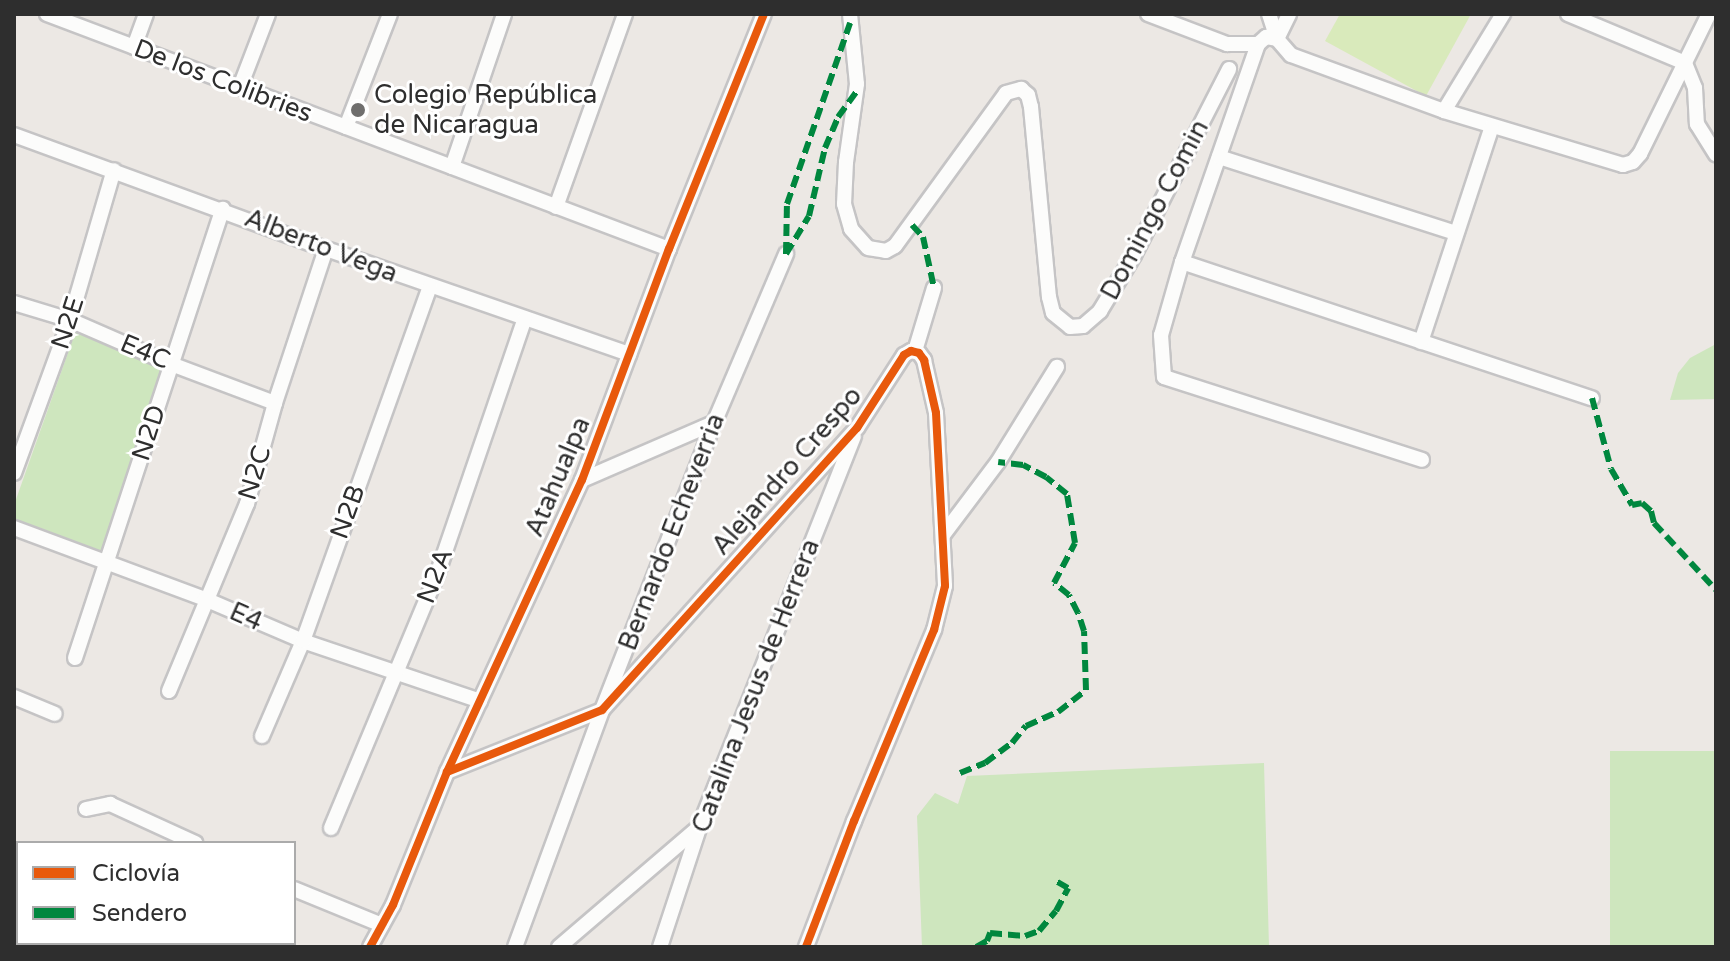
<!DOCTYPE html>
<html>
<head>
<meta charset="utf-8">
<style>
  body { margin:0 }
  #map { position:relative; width:1730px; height:961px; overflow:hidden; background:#ece8e4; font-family:"Varela Round",sans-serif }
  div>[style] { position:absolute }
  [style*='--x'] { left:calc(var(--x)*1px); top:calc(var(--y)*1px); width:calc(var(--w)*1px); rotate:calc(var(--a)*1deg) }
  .green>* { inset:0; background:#cee6be; transform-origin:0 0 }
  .pitch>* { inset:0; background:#d9eabb }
  .roads { filter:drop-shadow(2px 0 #c5c4c5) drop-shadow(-2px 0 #c5c4c5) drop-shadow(0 2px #c5c4c5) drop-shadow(0 -2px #c5c4c5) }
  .minor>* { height:14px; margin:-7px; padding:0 7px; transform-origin:7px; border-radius:7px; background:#fcfcfb }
  .quiet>* { height:6px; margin-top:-3px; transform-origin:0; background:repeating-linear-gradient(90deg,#00873e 0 12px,transparent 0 18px) }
  .cycleway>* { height:8px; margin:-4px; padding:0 4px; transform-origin:4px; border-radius:4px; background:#e8590c }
  .dots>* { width:22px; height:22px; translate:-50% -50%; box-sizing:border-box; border:4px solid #fff; border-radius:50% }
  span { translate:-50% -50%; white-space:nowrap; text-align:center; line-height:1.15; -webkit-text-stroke:6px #fff; paint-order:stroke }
  .street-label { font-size:26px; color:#2e2e2e }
  .poi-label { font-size:26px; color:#2e2e2e }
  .left { translate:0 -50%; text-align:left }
  .frame { position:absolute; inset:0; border:16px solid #2e2e2e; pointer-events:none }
  .legend { position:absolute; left:16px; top:841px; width:280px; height:104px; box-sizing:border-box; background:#fff; border:2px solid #ababab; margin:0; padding:10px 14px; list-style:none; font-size:24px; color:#2e2e2e }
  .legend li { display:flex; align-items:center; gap:16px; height:40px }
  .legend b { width:40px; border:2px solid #ababab }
</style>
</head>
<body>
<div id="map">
  <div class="green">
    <div style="clip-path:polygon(76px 330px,166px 363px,105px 556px,14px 523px,14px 505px)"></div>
    <div style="clip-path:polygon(1716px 344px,1716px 399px,1670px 400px,1678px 373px,1690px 358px)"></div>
    <div style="left:1716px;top:751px;width:196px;height:106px;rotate:90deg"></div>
    <div style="clip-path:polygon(1264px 763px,1269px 947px,922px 947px,917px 816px,935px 793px,958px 804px,967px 776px)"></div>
  </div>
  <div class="pitch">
    <div style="clip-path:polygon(1340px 14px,1471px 14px,1426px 96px,1325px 41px)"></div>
  </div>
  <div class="roads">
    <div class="minor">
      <div style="--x:47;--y:14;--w:665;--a:20.7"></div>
      <div style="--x:850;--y:14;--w:70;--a:84.3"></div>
      <div style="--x:857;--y:84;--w:79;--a:98"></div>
      <div style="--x:846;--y:162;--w:42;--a:92.7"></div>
      <div style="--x:844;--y:204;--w:26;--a:74"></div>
      <div style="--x:851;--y:229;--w:25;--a:48"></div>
      <div style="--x:868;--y:248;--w:18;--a:9"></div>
      <div style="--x:886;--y:251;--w:10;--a:-29"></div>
      <div style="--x:895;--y:246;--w:189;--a:-54"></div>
      <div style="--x:1006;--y:93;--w:16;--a:-15"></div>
      <div style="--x:1021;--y:89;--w:9;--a:41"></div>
      <div style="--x:1028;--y:95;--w:12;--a:76"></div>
      <div style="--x:1031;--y:107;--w:191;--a:84.6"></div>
      <div style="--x:1049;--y:297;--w:16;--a:76"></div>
      <div style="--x:1053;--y:313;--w:22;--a:39"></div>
      <div style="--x:1070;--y:327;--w:13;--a:-4"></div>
      <div style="--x:1083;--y:326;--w:23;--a:-41"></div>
      <div style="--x:1100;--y:311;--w:66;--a:-58.7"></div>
      <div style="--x:1134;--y:255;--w:209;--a:-62.9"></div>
      <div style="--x:1148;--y:14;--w:85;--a:20.8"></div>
      <div style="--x:1227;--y:44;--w:31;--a:0"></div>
      <div style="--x:1258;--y:44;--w:11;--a:-41"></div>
      <div style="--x:1266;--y:37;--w:11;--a:10"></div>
      <div style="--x:1277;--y:39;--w:21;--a:49"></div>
      <div style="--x:1291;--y:55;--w:163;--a:20.1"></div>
      <div style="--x:1444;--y:111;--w:187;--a:16.8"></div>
      <div style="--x:1623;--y:165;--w:10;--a:-17"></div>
      <div style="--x:1633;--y:162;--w:11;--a:-49"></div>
      <div style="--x:1640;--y:154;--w:156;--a:-63.8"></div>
      <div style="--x:1269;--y:14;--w:26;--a:72"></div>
      <div style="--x:1277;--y:39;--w:28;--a:-64"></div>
      <div style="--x:1568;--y:14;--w:127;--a:22.7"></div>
      <div style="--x:1685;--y:63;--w:27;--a:68"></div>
      <div style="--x:1695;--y:88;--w:36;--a:87"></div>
      <div style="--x:1697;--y:124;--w:36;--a:58"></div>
      <div style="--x:1258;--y:44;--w:231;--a:109.2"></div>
      <div style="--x:1182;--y:262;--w:76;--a:106"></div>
      <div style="--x:1161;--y:335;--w:42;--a:85.9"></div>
      <div style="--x:1164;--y:377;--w:271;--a:17.8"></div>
      <div style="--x:134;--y:47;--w:35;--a:-70"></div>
      <div style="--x:240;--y:87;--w:78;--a:-69"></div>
      <div style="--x:1444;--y:111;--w:114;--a:-58.7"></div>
      <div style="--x:346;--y:127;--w:121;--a:-68.7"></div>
      <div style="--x:14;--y:135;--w:332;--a:20.1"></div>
      <div style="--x:326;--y:249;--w:321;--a:19.1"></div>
      <div style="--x:1219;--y:157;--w:249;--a:17.8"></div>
      <div style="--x:452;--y:167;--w:162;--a:-71.2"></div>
      <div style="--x:556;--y:207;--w:205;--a:-70.3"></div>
      <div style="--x:1182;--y:262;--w:432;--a:18.4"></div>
      <div style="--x:14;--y:303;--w:59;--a:16.9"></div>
      <div style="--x:70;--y:320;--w:110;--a:23.5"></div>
      <div style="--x:171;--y:364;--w:111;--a:20.6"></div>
      <div style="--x:1421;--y:342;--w:227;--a:-71.8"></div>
      <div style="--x:915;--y:351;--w:66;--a:-73.2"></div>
      <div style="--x:14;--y:473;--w:163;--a:-69.9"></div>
      <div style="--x:70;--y:320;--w:156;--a:-73.7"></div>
      <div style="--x:582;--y:480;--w:144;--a:-23.4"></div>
      <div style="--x:14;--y:528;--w:204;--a:20.4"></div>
      <div style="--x:205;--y:599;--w:107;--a:23.2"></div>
      <div style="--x:303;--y:641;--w:187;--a:18.7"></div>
      <div style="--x:943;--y:535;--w:91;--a:-53"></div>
      <div style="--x:998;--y:462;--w:112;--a:-58.2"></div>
      <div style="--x:75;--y:658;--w:473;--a:-71.8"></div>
      <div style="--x:169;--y:691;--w:203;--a:-67.4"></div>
      <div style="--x:247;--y:504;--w:105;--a:-74.5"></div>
      <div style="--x:275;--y:403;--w:162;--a:-71.7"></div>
      <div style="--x:14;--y:697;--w:44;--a:22.5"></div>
      <div style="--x:262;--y:736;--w:103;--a:-66.7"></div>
      <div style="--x:303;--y:641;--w:377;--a:-70.3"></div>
      <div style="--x:447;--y:772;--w:167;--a:-21.8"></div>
      <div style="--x:602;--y:710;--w:380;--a:-47.9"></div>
      <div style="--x:857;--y:428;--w:87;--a:-57.2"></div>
      <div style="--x:904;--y:355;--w:8;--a:-30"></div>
      <div style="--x:911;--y:351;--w:8;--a:14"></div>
      <div style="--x:919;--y:353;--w:9;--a:54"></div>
      <div style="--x:924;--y:360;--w:54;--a:77.2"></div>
      <div style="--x:936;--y:413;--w:173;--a:87"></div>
      <div style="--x:945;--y:586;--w:45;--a:104"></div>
      <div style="--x:934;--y:630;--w:207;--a:112.7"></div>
      <div style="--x:854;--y:821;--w:135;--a:110.9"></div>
      <div style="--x:86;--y:809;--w:25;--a:-12"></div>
      <div style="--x:110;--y:804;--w:94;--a:24.6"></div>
      <div style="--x:331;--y:828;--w:277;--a:-67.3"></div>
      <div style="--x:438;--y:572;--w:268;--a:-71.1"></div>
      <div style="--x:294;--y:889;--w:95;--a:22.2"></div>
      <div style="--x:208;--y:943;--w:9;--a:27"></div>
      <div style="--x:250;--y:947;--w:5;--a:-53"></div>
      <div style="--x:370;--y:947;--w:48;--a:-61.3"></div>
      <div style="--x:393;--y:905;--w:144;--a:-67.9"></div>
      <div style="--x:447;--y:772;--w:322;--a:-65.2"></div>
      <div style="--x:582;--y:480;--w:247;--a:-69.4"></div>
      <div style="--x:669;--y:249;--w:253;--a:-68"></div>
      <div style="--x:515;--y:947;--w:252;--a:-69.8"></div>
      <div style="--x:602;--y:710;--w:308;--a:-68.7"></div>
      <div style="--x:714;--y:423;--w:184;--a:-66.9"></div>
      <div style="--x:559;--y:947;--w:186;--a:-40.6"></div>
      <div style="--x:660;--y:947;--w:128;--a:-71.8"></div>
      <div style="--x:700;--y:825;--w:418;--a:-68.4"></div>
    </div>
  </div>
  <div class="quiet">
    <div style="--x:912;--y:225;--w:16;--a:47"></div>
    <div style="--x:923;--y:237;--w:52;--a:77.8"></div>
    <div style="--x:786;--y:254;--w:50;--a:-88.9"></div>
    <div style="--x:787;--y:204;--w:192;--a:-70.8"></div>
    <div style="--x:786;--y:254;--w:44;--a:-58.8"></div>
    <div style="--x:809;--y:216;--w:70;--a:-76.8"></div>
    <div style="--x:825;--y:148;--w:34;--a:-67"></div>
    <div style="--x:838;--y:117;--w:31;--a:-54"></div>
    <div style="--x:1592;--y:398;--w:73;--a:75"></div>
    <div style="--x:1611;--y:469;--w:42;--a:59.7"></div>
    <div style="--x:1632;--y:505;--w:10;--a:-11"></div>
    <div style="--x:1642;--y:503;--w:12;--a:42"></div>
    <div style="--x:1651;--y:511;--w:12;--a:76"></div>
    <div style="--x:1654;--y:523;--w:91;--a:47.2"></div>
    <div style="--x:960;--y:773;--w:27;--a:-22"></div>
    <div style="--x:985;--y:763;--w:34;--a:-37"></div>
    <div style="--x:1012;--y:743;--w:22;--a:-51"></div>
    <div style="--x:1026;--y:726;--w:35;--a:-24"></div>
    <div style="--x:1058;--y:712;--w:36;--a:-38"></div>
    <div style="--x:1086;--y:690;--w:59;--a:-91.9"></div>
    <div style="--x:1084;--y:631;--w:19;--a:-108"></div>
    <div style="--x:1078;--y:613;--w:20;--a:-117"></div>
    <div style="--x:1069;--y:595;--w:19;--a:-141"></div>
    <div style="--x:1054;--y:583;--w:45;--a:-62.3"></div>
    <div style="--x:1075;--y:543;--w:50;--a:-99.3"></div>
    <div style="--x:1067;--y:494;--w:27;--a:-141"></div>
    <div style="--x:1046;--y:477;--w:26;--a:-152"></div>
    <div style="--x:1023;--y:465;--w:25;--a:-173"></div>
    <div style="--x:976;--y:947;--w:13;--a:-29"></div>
    <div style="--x:987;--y:941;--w:9;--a:-69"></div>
    <div style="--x:990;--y:933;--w:35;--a:5"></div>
    <div style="--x:1025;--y:936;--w:15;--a:-20"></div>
    <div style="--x:1039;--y:931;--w:26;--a:-50"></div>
    <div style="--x:1056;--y:911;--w:26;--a:-62"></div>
    <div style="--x:1068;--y:888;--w:14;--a:-150"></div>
  </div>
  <div class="cycleway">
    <div style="--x:447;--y:772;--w:167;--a:-21.8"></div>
    <div style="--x:602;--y:710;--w:380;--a:-47.9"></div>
    <div style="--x:857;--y:428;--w:87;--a:-57.2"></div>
    <div style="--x:904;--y:355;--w:8;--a:-30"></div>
    <div style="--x:911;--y:351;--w:8;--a:14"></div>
    <div style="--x:919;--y:353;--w:9;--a:54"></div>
    <div style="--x:924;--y:360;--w:54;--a:77.2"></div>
    <div style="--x:936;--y:413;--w:173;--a:87"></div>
    <div style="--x:945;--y:586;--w:45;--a:104"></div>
    <div style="--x:934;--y:630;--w:207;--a:112.7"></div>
    <div style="--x:854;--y:821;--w:135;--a:110.9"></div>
    <div style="--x:370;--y:947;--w:48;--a:-61.3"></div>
    <div style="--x:393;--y:905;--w:144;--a:-67.9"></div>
    <div style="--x:447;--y:772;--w:322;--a:-65.2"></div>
    <div style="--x:582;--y:480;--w:247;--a:-69.4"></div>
    <div style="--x:669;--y:249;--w:253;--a:-68"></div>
  </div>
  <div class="dots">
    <div style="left:358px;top:110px;background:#706f6e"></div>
  </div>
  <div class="street-label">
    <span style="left:223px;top:81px;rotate:21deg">De los Colibries</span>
    <span style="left:1155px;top:210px;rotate:-62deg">Domingo Comin</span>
    <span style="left:321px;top:246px;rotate:21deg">Alberto Vega</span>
    <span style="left:68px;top:323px;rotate:-72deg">N2E</span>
    <span style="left:145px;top:352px;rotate:23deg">E4C</span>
    <span style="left:149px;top:433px;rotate:-72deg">N2D</span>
    <span style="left:787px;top:471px;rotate:-49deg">Alejandro Crespo</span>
    <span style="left:255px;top:473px;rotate:-73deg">N2C</span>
    <span style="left:558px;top:477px;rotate:-67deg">Atahualpa</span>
    <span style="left:348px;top:512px;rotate:-70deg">N2B</span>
    <span style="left:672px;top:532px;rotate:-69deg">Bernardo Echeverria</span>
    <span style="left:435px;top:576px;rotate:-69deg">N2A</span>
    <span style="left:246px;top:617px;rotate:24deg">E4</span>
    <span style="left:756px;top:686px;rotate:-69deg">Catalina Jesus de Herrera</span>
  </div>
  <div class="poi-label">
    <span class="left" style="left:374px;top:110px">Colegio República<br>de Nicaragua</span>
  </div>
  <div class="frame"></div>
  <ul class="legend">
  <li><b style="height:10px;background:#e8590c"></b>Ciclovía</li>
  <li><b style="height:10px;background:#00873e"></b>Sendero</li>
  </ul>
</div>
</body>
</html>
